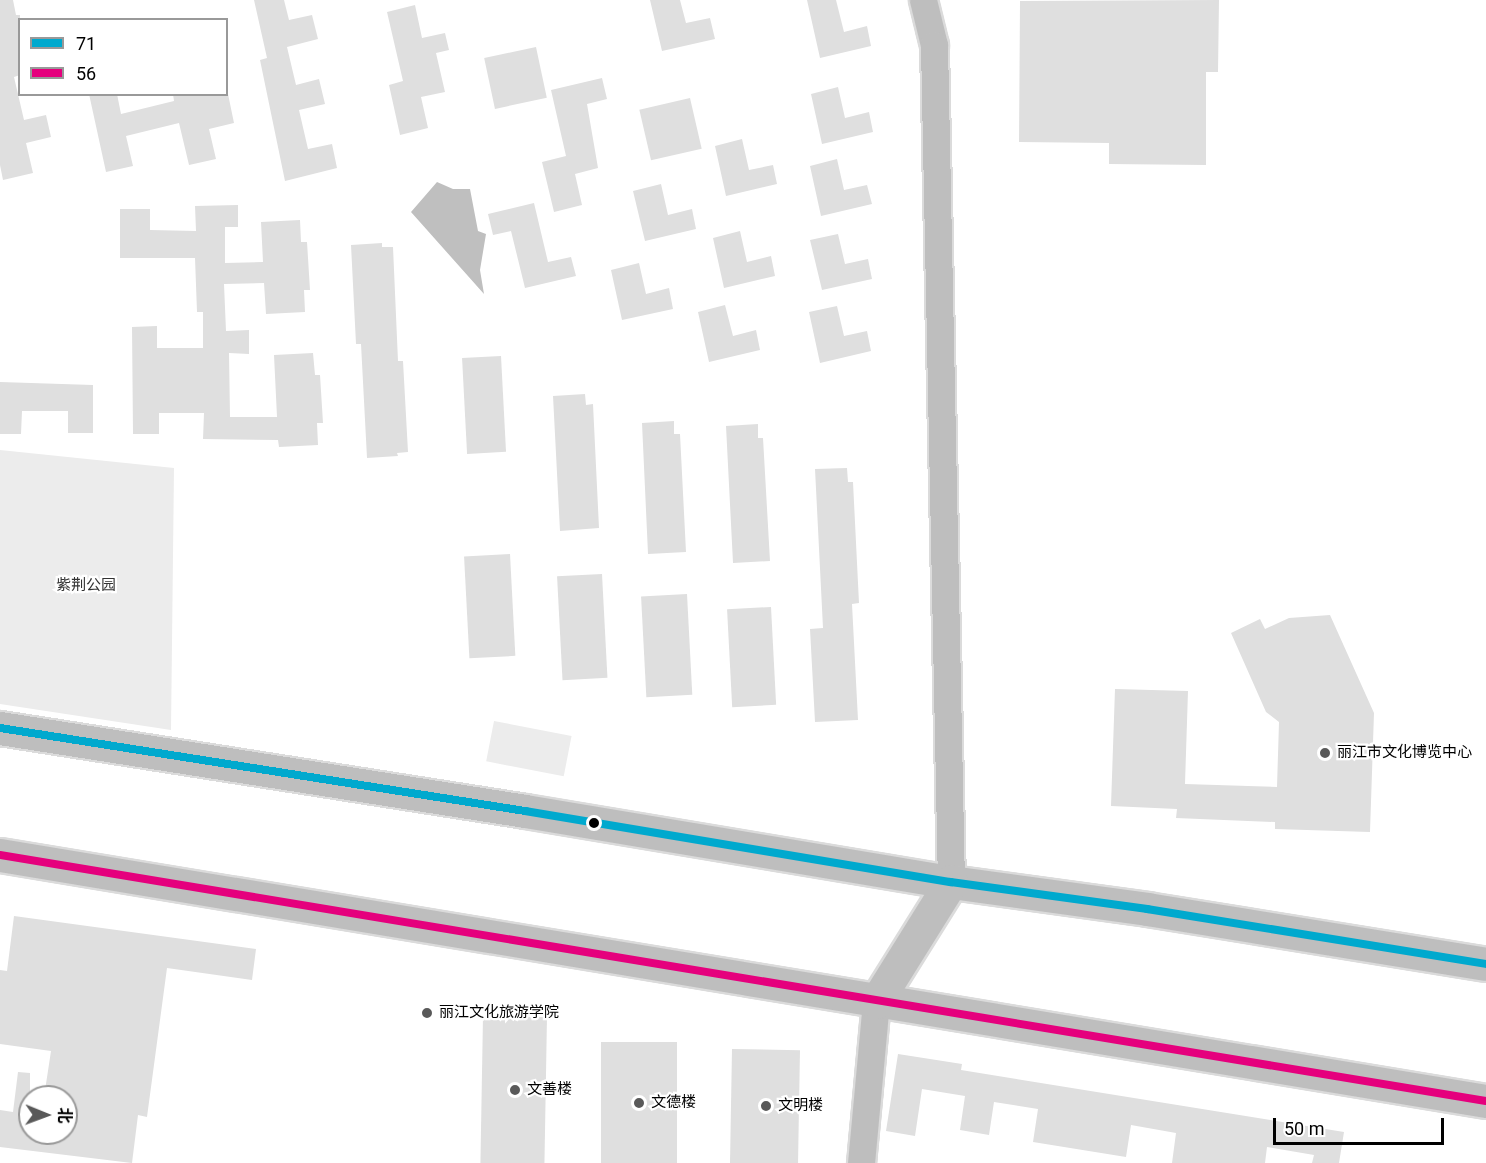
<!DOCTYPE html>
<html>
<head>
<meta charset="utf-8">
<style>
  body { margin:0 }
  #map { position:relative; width:1486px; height:1163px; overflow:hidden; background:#fff; font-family:Roboto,"Noto Sans SC",sans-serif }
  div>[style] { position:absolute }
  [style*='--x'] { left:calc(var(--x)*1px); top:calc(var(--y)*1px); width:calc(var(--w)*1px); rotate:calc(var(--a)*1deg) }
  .green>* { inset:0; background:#ececec; transform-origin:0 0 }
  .water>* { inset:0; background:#bfbfbf }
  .building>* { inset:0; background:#dfdfdf; transform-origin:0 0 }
  .roads { filter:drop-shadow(2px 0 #dbdbdb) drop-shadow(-2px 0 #dbdbdb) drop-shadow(0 2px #dbdbdb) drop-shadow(0 -2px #dbdbdb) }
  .street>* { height:27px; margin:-13.5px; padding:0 13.5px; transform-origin:13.5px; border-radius:13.5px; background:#bebebe }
  .highway>* { height:33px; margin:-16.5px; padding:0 16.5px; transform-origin:16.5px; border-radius:16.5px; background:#bebebe }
  .bus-1>* { height:8px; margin:-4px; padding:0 4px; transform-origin:4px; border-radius:4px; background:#00a9ce }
  .bus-2>* { height:8px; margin:-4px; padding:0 4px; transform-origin:4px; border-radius:4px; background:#e5007d }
  .dots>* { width:16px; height:16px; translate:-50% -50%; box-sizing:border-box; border:3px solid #fff; border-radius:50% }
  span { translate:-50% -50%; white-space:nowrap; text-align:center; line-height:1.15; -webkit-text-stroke:4.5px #fff; paint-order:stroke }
  .park-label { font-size:15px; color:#333 }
  .poi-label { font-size:15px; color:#000 }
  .left { translate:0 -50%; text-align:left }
  .legend { position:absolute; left:18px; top:18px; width:210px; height:78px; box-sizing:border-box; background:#fff; border:2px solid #999; margin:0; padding:8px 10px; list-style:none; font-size:18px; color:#000 }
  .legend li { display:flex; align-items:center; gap:12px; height:30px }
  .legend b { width:30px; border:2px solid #999 }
  .north { position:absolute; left:18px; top:1085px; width:60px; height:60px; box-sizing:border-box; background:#fff; border:2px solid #999; border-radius:50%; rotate:91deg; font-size:16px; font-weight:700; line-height:24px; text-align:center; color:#000 }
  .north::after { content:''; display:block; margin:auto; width:21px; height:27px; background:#595959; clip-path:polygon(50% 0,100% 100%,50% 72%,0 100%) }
  .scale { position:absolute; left:1273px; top:1118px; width:171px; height:27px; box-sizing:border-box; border:3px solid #000; border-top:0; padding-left:8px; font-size:18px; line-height:21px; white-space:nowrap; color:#000; -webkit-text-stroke:4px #fff; paint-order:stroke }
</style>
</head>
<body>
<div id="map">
  <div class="green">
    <div style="clip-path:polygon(0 450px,174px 468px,171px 730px,0 704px)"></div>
    <div style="left:494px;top:721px;width:79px;height:41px;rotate:11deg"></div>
  </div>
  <div class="water">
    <div style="clip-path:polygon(437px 182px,453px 189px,470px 189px,478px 231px,486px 234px,480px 270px,484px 294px,411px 212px)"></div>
  </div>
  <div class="building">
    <div style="clip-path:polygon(0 0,13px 0,16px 15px,20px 15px,20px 75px,14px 77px,24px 120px,46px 115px,51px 137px,26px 143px,33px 173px,3px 180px,0 165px)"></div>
    <div style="clip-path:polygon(254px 0,284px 0,289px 20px,312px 15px,318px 39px,287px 47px,296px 85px,319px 79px,325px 104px,299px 110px,308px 149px,332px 144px,337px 168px,285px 181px,260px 60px,267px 58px)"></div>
    <div style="clip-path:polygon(650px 0,680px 0,686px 23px,710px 18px,715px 39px,662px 51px)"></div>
    <div style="clip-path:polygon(807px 0,836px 0,844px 32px,867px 26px,871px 46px,820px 58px)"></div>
    <div style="clip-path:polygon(1219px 0,1218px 72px,1206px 72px,1206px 165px,1109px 164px,1109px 143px,1019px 142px,1020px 1px)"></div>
    <div style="clip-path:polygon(415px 5px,422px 38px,445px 33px,449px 50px,436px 53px,445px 92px,421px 97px,428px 128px,400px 135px,389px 85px,403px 81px,387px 12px)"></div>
    <div style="left:536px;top:47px;width:52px;height:53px;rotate:78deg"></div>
    <div style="clip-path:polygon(602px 78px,607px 99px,587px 104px,598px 168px,575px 174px,582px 205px,554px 212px,542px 162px,566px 156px,551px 90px)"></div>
    <div style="clip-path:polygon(838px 87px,845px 118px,869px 112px,873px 132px,822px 144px,811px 94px)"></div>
    <div style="clip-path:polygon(89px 94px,117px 94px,121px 114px,174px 101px,173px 94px,228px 94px,234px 123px,209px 129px,216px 159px,189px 165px,179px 123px,126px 136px,133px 166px,106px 172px)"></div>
    <div style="left:690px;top:98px;width:52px;height:52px;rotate:77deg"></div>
    <div style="clip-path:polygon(742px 139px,749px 170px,773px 165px,777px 184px,726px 196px,715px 146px)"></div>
    <div style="clip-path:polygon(837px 159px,844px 190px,867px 185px,872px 204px,821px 216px,810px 166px)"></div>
    <div style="clip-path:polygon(661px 184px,668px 215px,692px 209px,696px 229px,645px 241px,633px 191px)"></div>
    <div style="clip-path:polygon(534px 203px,548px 262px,571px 257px,576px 276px,525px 288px,511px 231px,493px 235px,488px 214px)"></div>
    <div style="clip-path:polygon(238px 205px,238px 227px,225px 227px,225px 263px,263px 262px,261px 222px,300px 220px,301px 242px,307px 242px,310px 290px,304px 290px,305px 312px,266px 314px,264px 283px,224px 284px,226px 331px,249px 330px,249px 354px,229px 353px,230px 417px,277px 417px,274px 355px,313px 353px,315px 375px,320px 375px,323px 423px,317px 423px,318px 445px,279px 447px,278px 440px,203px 439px,204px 413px,159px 413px,159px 434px,133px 434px,132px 327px,157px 326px,157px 348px,203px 348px,203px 312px,197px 312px,195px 258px,120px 258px,120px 209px,150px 209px,150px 230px,196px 231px,195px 206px)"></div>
    <div style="clip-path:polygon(740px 231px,747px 262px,771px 256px,775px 276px,724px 288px,713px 238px)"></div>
    <div style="clip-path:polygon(838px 234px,845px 264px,868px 259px,872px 279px,822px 290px,810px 240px)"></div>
    <div style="clip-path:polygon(382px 243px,382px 247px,393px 247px,398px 361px,403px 361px,408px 452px,397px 453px,398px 456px,367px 458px,361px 344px,356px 344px,351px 245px)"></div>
    <div style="clip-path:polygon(639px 263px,646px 294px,669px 288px,673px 309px,622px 320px,611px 270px)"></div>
    <div style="clip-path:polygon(725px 305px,733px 336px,756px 330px,760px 350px,709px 362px,698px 312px)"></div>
    <div style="clip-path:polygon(837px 306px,844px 336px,867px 331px,871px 351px,820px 363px,809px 312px)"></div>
    <div style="left:501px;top:356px;width:96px;height:39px;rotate:87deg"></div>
    <div style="clip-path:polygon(0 382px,93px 385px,93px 433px,68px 433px,68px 411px,22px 411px,21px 434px,0 434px)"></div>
    <div style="clip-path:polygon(585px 394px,586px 405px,593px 404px,599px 528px,560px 531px,553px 396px)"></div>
    <div style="clip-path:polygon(674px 421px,674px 434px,680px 434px,686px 552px,648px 554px,642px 423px)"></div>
    <div style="clip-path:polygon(758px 424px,758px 438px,763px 438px,770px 561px,733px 563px,726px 426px)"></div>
    <div style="clip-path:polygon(847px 468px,848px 482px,853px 482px,859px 603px,852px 604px,858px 720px,815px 722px,810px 629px,823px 628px,815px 469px)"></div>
    <div style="left:510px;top:554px;width:102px;height:46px;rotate:87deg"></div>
    <div style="left:602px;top:574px;width:104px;height:45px;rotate:87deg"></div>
    <div style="left:687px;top:594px;width:101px;height:46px;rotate:87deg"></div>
    <div style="left:771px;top:607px;width:98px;height:44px;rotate:87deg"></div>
    <div style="clip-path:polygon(1330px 615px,1374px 713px,1370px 832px,1275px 829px,1275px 822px,1176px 818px,1177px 809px,1111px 806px,1115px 689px,1188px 691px,1185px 784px,1277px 787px,1279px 722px,1266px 712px,1231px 633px,1260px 619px,1265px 629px,1289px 618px)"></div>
    <div style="clip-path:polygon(14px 916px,256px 949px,252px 980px,167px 968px,147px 1117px,138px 1115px,132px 1163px,0 1147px,0 1110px,13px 1112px,18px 1072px,30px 1073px,30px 1133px,66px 1133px,66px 1097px,44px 1097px,51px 1051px,0 1044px,0 970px,7px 971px)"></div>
    <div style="left:483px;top:1016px;width:64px;height:147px;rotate:1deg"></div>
    <div style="left:601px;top:1042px;width:76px;height:121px"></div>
    <div style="left:732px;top:1049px;width:68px;height:114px;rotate:1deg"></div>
    <div style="clip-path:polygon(898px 1054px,962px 1064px,961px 1070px,1344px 1132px,1339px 1163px,1312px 1163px,1314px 1155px,1267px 1147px,1265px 1163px,1172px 1163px,1176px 1133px,1131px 1125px,1126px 1157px,1033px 1142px,1038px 1109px,994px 1102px,989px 1135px,960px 1130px,965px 1096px,922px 1089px,915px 1136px,886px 1131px)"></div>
  </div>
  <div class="roads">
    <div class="street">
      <div style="--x:923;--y:0;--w:46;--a:76.3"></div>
      <div style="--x:934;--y:45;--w:837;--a:88.84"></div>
      <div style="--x:861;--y:1163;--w:162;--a:-84.7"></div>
    </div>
    <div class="highway">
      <div style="--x:0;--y:728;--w:532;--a:8.98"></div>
      <div style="--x:525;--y:811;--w:432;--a:9.5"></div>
      <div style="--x:951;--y:882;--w:198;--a:7.8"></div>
      <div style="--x:1147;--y:909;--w:343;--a:9.2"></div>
      <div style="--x:0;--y:855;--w:1506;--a:9.4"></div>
      <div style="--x:876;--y:1002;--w:142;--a:-58"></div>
    </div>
  </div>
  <div class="bus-1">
    <div style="--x:0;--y:728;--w:532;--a:8.98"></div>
    <div style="--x:525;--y:811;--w:432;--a:9.5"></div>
    <div style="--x:951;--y:882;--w:198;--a:7.8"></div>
    <div style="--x:1147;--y:909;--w:343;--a:9.2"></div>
  </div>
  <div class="bus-2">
    <div style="--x:0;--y:855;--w:1506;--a:9.4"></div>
  </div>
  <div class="dots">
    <div style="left:1325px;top:753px;background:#595959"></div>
    <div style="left:594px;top:823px;background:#000"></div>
    <div style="left:427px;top:1013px;background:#595959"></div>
    <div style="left:515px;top:1090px;background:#595959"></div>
    <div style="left:639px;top:1103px;background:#595959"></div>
    <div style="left:766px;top:1106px;background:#595959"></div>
  </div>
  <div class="park-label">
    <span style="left:86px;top:586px">紫荆公园</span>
  </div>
  <div class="poi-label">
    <span class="left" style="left:1337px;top:753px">丽江市文化博览中心</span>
    <span class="left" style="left:439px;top:1013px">丽江文化旅游学院</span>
    <span class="left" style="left:527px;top:1090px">文善楼</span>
    <span class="left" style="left:651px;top:1103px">文德楼</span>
    <span class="left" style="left:778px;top:1106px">文明楼</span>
  </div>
  <ul class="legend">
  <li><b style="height:8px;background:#00a9ce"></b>71</li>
  <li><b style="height:8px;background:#e5007d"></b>56</li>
  </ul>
  <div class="north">北</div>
  <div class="scale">50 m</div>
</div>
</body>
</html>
